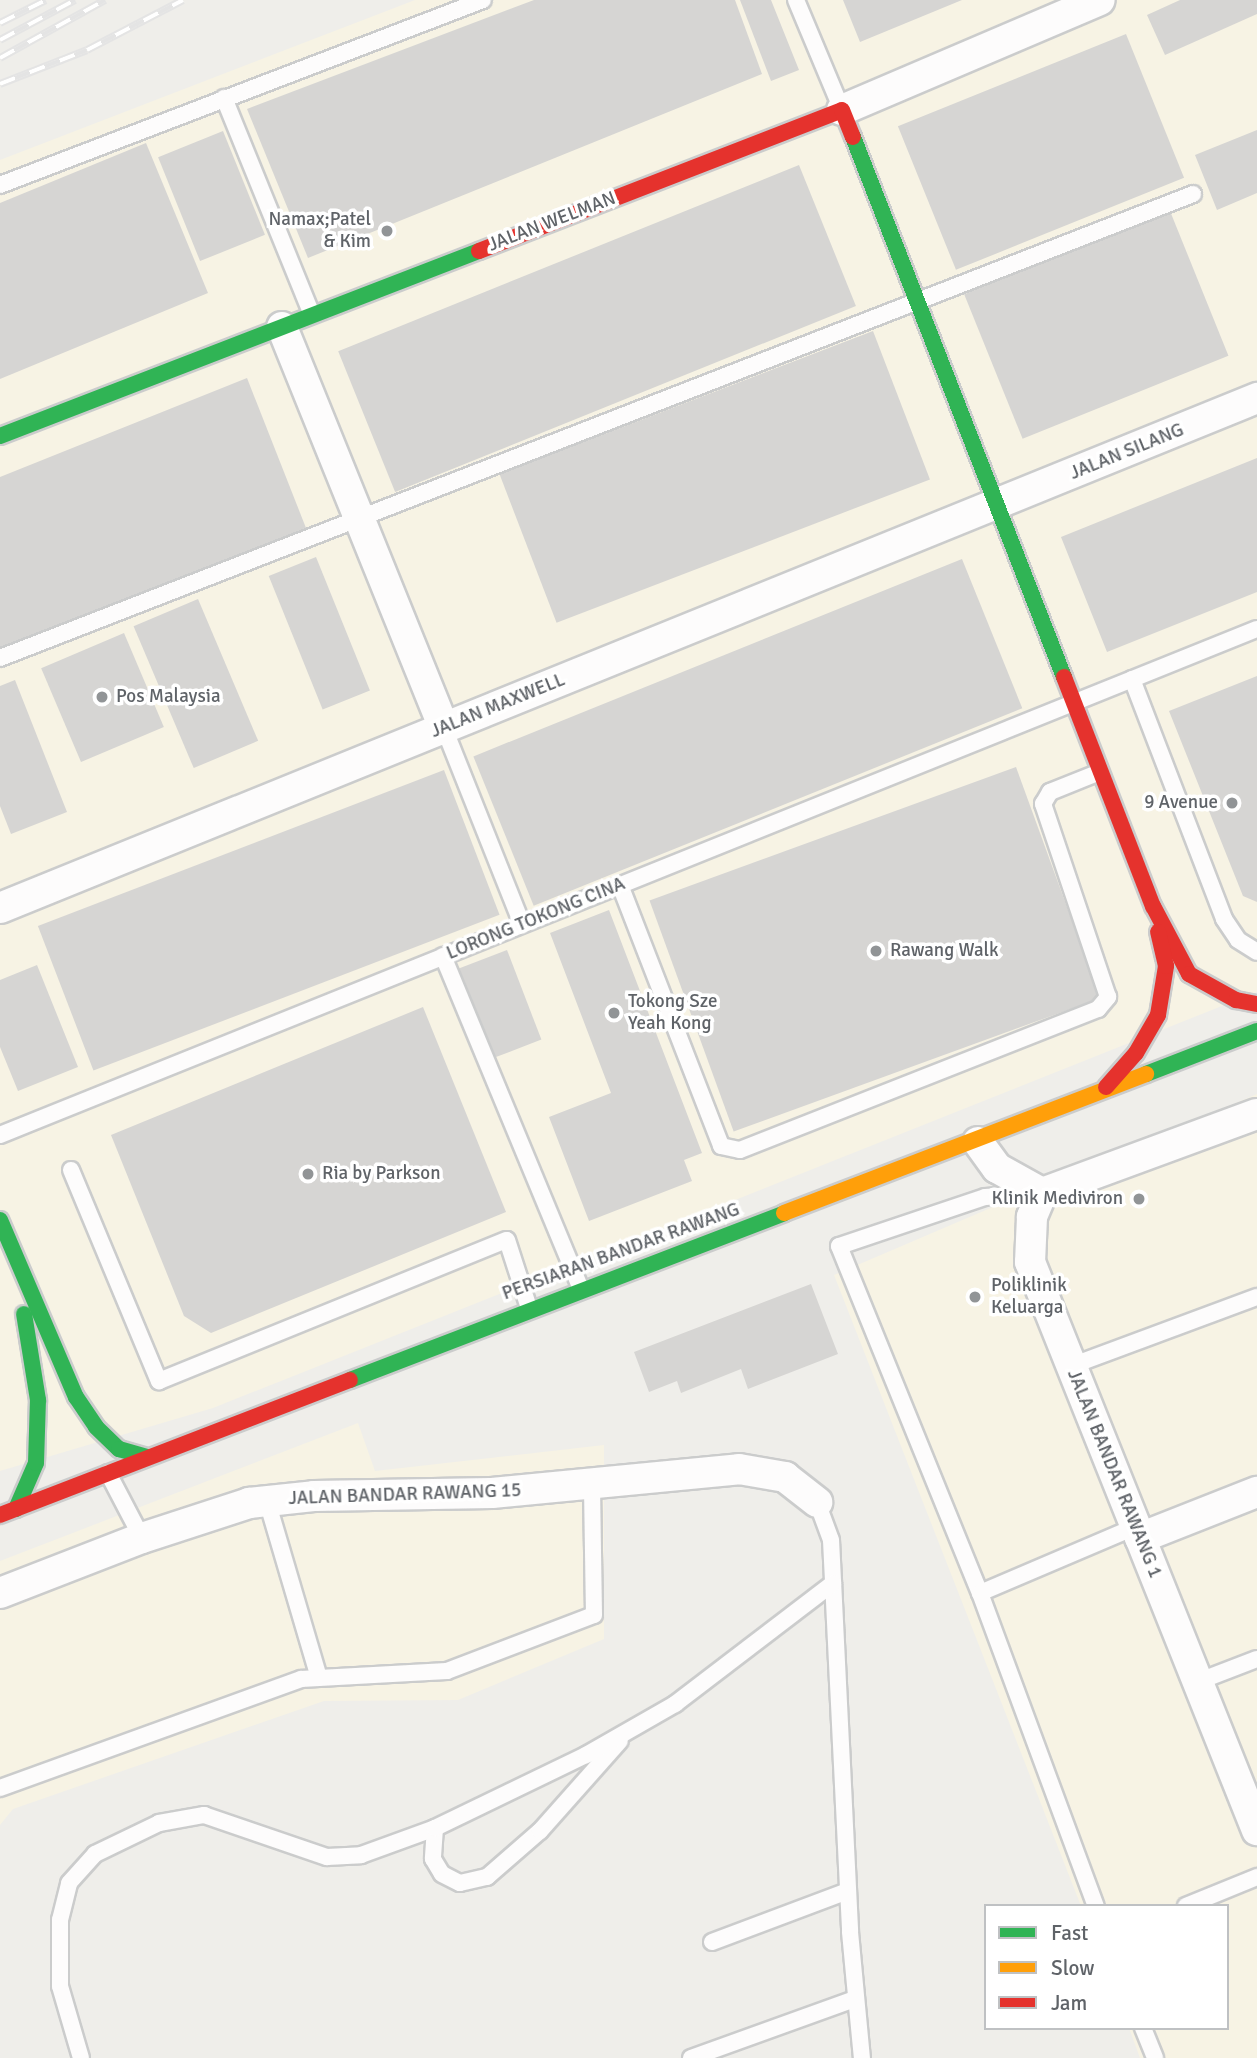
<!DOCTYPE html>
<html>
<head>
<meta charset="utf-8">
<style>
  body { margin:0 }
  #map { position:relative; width:1257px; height:2058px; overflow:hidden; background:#efeeea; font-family:Signika,sans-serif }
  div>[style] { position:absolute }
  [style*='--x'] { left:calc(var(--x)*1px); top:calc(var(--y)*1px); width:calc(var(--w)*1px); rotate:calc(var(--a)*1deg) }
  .commercial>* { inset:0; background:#f7f3e4 }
  .building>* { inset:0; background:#d6d5d3; transform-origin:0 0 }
  .roads { filter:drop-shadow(2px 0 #cbcccc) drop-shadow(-2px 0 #cbcccc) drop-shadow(0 2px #cbcccc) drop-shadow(0 -2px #cbcccc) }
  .lane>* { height:16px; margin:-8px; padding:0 8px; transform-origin:8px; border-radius:8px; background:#fdfcfc }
  .street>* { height:30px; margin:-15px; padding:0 15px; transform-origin:15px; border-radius:15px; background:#fdfcfc }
  .fast>* { height:16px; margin:-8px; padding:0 8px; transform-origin:8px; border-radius:8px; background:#30b455 }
  .slow>* { height:16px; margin:-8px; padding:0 8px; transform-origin:8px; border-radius:8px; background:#ff9f0a }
  .jam>* { height:16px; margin:-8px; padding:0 8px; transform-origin:8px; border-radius:8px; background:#e5322d }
  .rail>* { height:8px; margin-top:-4px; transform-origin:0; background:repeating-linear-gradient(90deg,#fff 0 16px,#e4e4e4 0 32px); box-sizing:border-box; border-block:2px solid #e4e4e4 }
  .dots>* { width:19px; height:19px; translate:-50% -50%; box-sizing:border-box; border:4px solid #fff; border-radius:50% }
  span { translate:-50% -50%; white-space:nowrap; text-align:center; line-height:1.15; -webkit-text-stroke:7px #fff; paint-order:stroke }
  .poi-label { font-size:19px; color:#5f6368 }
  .right { translate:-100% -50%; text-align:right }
  .left { translate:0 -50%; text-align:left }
  .street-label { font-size:19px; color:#5f6368 }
  .legend { position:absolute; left:984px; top:1904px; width:245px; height:126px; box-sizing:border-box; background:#fff; border:2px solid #bfc1c3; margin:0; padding:9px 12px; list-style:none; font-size:21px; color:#5f6368 }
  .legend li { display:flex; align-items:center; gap:14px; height:35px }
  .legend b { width:35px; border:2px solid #bfc1c3 }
</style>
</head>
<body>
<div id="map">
  <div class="commercial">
    <div style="clip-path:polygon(415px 0,1257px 0,1257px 992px,213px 1408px,0 1471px,0 160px)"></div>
    <div style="clip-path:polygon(1257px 1094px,1257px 2058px,1140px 2058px,1129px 2028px,1227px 2028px,1227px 1906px,1081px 1906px,834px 1275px)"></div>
    <div style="clip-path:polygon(358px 1423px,375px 1471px,604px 1445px,604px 1639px,458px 1700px,324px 1701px,13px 1809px,0 1825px,0 1561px)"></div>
  </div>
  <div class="building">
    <div style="clip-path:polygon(534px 0,735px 0,762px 74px,308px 258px,247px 109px)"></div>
    <div style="clip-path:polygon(740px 0,771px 0,799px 70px,771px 81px)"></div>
    <div style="clip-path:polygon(843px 0,962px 0,860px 42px)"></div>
    <div style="clip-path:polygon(1180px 0,1257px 0,1257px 14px,1165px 55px,1147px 15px)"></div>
    <div style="left:1126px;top:34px;width:155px;height:246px;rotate:68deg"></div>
    <div style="clip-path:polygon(1257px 130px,1257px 193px,1217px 210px,1195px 155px)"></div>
    <div style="left:223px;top:131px;width:112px;height:70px;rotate:68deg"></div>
    <div style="clip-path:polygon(146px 143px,208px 293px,0 379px,0 203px)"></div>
    <div style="left:799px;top:165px;width:152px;height:497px;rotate:68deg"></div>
    <div style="left:1170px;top:211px;width:156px;height:222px;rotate:68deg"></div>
    <div style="left:873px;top:331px;width:159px;height:400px;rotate:69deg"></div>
    <div style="clip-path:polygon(247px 378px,306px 528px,0 650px,0 477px)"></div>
    <div style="clip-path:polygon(1257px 458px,1257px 592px,1107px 652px,1061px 537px)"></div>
    <div style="left:316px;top:557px;width:144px;height:51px;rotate:68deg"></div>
    <div style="left:962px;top:559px;width:161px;height:527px;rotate:68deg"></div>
    <div style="left:198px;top:599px;width:154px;height:70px;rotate:67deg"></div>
    <div style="left:124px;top:633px;width:102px;height:90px;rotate:67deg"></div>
    <div style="clip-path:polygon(1257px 676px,1257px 902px,1243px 896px,1169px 711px)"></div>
    <div style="clip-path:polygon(15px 680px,67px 812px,11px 834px,0 806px,0 686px)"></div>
    <div style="left:1016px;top:767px;width:246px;height:390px;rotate:70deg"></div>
    <div style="left:444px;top:770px;width:155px;height:435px;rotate:69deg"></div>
    <div style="clip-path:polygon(609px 910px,702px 1153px,684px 1160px,692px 1181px,589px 1221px,549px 1117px,611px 1093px,550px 933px)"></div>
    <div style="left:507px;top:950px;width:96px;height:53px;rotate:69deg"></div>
    <div style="clip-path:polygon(37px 965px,78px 1067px,18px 1091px,0 1047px,0 980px)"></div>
    <div style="clip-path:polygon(423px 1007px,506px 1212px,211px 1333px,184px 1316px,111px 1135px)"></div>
    <div style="clip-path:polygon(811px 1284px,838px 1354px,748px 1389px,741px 1369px,681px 1393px,677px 1381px,649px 1392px,634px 1352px)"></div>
  </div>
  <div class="roads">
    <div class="lane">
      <div style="--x:796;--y:0;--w:119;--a:67.3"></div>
      <div style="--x:224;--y:98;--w:234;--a:67.9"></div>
      <div style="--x:0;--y:185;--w:517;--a:-20.96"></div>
      <div style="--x:0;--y:658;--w:1280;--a:-21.25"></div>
      <div style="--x:1132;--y:679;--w:257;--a:69"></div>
      <div style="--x:1224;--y:919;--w:25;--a:56"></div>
      <div style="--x:1238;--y:940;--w:22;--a:32"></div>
      <div style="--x:444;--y:728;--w:211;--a:68.3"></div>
      <div style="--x:620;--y:885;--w:280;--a:68.8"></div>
      <div style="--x:721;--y:1146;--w:19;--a:12"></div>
      <div style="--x:740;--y:1150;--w:385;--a:-21.5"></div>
      <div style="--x:1098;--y:1009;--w:16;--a:-50"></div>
      <div style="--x:1108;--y:997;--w:204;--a:-108.6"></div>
      <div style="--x:1043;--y:804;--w:14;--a:-60"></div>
      <div style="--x:1050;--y:792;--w:54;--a:-21.8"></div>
      <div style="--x:443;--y:956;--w:360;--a:67.5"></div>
      <div style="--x:0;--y:1135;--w:1355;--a:-21.93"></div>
      <div style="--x:71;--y:1170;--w:229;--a:67.4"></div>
      <div style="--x:159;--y:1381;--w:375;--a:-22.1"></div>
      <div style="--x:507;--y:1240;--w:71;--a:72.1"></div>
      <div style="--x:1036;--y:1194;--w:51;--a:176.6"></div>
      <div style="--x:985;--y:1197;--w:154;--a:161.4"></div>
      <div style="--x:839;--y:1246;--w:375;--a:67.9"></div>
      <div style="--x:980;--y:1593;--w:334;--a:69.7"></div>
      <div style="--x:1071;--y:1366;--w:198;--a:-20.4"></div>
      <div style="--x:108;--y:1473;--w:73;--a:62.4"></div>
      <div style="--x:267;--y:1501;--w:184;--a:73.6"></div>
      <div style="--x:817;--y:1502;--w:40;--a:69.8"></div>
      <div style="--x:831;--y:1540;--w:392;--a:87.2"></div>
      <div style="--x:850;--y:1932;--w:127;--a:84.6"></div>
      <div style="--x:980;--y:1593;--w:168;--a:-23.1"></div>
      <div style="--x:1197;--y:1682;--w:64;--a:-21"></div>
      <div style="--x:0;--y:1788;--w:320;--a:-19.9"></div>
      <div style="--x:301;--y:1679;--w:146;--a:-3.1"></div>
      <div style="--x:447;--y:1671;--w:157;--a:-20.9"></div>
      <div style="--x:594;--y:1615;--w:132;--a:-90.9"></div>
      <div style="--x:435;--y:1828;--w:31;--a:94"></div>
      <div style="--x:433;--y:1859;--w:17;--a:59"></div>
      <div style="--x:442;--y:1874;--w:20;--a:27"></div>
      <div style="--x:460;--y:1883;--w:28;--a:-13"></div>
      <div style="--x:487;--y:1877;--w:70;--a:-41"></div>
      <div style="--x:540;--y:1831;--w:120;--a:-48.4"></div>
      <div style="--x:1186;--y:1906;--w:77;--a:-22.2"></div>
      <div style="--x:712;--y:1942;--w:145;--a:-20.6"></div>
      <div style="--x:1143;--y:2028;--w:32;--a:68"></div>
      <div style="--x:81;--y:2058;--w:75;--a:-106.3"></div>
      <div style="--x:60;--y:1986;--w:66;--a:-90"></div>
      <div style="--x:60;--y:1920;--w:38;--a:-76"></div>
      <div style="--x:69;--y:1883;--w:39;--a:-48"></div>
      <div style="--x:95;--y:1854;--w:71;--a:-25.8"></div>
      <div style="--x:159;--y:1823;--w:46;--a:-10.1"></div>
      <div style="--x:204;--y:1815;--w:130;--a:18.9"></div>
      <div style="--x:327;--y:1857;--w:34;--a:-3"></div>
      <div style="--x:361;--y:1855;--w:79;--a:-20"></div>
      <div style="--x:435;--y:1828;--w:168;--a:-25.8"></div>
      <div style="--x:586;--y:1755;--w:103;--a:-29.8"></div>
      <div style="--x:675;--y:1704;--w:199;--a:-37.4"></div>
      <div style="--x:691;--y:2058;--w:174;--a:-19.8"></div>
    </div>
    <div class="street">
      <div style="--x:842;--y:110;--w:280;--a:-23.1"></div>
      <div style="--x:282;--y:327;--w:432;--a:68"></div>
      <div style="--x:0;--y:908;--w:1357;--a:-22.08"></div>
      <div style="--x:978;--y:1142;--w:32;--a:54"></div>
      <div style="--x:997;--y:1168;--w:51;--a:29.1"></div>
      <div style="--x:1042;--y:1193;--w:26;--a:113"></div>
      <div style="--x:1032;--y:1217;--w:45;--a:92.5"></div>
      <div style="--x:1030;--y:1262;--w:612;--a:68.22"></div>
      <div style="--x:1042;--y:1193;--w:229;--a:-20.2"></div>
      <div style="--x:1140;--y:1538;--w:126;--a:-21.5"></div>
      <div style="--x:0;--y:1593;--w:152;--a:-21.2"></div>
      <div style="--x:142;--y:1538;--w:113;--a:-18.1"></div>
      <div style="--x:249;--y:1503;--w:65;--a:-6.1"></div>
      <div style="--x:314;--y:1496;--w:178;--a:-1"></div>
      <div style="--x:492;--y:1493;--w:248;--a:-5.5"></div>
      <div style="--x:739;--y:1469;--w:47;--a:9.9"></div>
      <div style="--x:785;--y:1477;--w:41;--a:38"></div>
    </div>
    <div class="fast">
      <div style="--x:853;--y:137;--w:580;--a:68.66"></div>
      <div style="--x:0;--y:436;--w:513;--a:-21.12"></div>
      <div style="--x:1146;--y:1074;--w:119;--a:-21.2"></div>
      <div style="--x:0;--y:1220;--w:193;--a:66.8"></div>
      <div style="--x:76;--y:1397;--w:36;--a:56"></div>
      <div style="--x:96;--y:1427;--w:32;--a:44"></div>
      <div style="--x:119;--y:1449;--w:29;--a:16"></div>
      <div style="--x:350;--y:1380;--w:465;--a:-21"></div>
      <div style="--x:16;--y:1509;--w:50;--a:-66.5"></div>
      <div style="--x:36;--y:1463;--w:63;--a:-88.2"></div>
      <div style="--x:38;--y:1400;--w:87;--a:-99.2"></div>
    </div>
    <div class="slow">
      <div style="--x:784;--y:1213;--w:388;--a:-21"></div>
    </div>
    <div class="jam">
      <div style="--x:479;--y:251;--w:389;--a:-21.2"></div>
      <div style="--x:842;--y:110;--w:29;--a:68"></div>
      <div style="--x:1064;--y:677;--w:246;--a:68.8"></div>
      <div style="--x:1153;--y:906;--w:77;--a:62.1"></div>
      <div style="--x:1189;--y:974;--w:54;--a:29"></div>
      <div style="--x:1236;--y:1000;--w:21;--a:11"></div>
      <div style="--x:1106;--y:1087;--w:45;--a:-48.6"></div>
      <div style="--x:1136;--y:1053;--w:44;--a:-59.9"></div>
      <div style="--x:1158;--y:1015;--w:50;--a:-80.7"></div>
      <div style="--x:1166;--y:966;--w:35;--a:-103"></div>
      <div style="--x:0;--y:1515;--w:375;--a:-21.1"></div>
    </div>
  </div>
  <div class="rail">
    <div style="--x:0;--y:23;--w:51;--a:-26.6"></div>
    <div style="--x:0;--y:40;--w:85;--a:-28.1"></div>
    <div style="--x:0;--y:58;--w:120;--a:-28.9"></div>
    <div style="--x:0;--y:84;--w:93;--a:-21.3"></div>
    <div style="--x:87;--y:50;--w:108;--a:-27.5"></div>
  </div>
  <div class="dots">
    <div style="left:387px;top:231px;background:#919496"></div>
    <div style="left:102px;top:697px;background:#919496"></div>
    <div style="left:1232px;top:803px;background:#919496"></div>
    <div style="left:876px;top:951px;background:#919496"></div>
    <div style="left:614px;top:1013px;background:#919496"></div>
    <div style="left:308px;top:1174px;background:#919496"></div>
    <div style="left:1139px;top:1199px;background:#919496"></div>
    <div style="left:975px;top:1297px;background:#919496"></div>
  </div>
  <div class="poi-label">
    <span class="right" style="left:371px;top:231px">Namax;Patel<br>&amp; Kim</span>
    <span class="left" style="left:116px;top:697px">Pos Malaysia</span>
    <span class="right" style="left:1218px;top:803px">9 Avenue</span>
    <span class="left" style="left:890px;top:951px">Rawang Walk</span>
    <span class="left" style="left:628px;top:1013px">Tokong Sze<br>Yeah Kong</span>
    <span class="left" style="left:322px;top:1174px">Ria by Parkson</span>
    <span class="right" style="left:1123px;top:1199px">Klinik Mediviron</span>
    <span class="left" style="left:991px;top:1297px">Poliklinik<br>Keluarga</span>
  </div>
  <div class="street-label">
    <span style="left:552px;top:222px;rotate:-21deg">JALAN WELMAN</span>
    <span style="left:1127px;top:452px;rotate:-22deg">JALAN SILANG</span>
    <span style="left:498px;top:706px;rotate:-22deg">JALAN MAXWELL</span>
    <span style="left:536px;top:919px;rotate:-22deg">LORONG TOKONG CINA</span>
    <span style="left:621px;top:1252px;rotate:-20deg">PERSIARAN BANDAR RAWANG</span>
    <span style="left:1114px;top:1474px;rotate:68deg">JALAN BANDAR RAWANG 1</span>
    <span style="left:405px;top:1495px;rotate:-2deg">JALAN BANDAR RAWANG 15</span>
  </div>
  <ul class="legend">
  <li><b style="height:9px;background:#30b455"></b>Fast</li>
  <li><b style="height:9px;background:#ff9f0a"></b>Slow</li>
  <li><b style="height:9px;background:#e5322d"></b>Jam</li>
  </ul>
</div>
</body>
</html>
